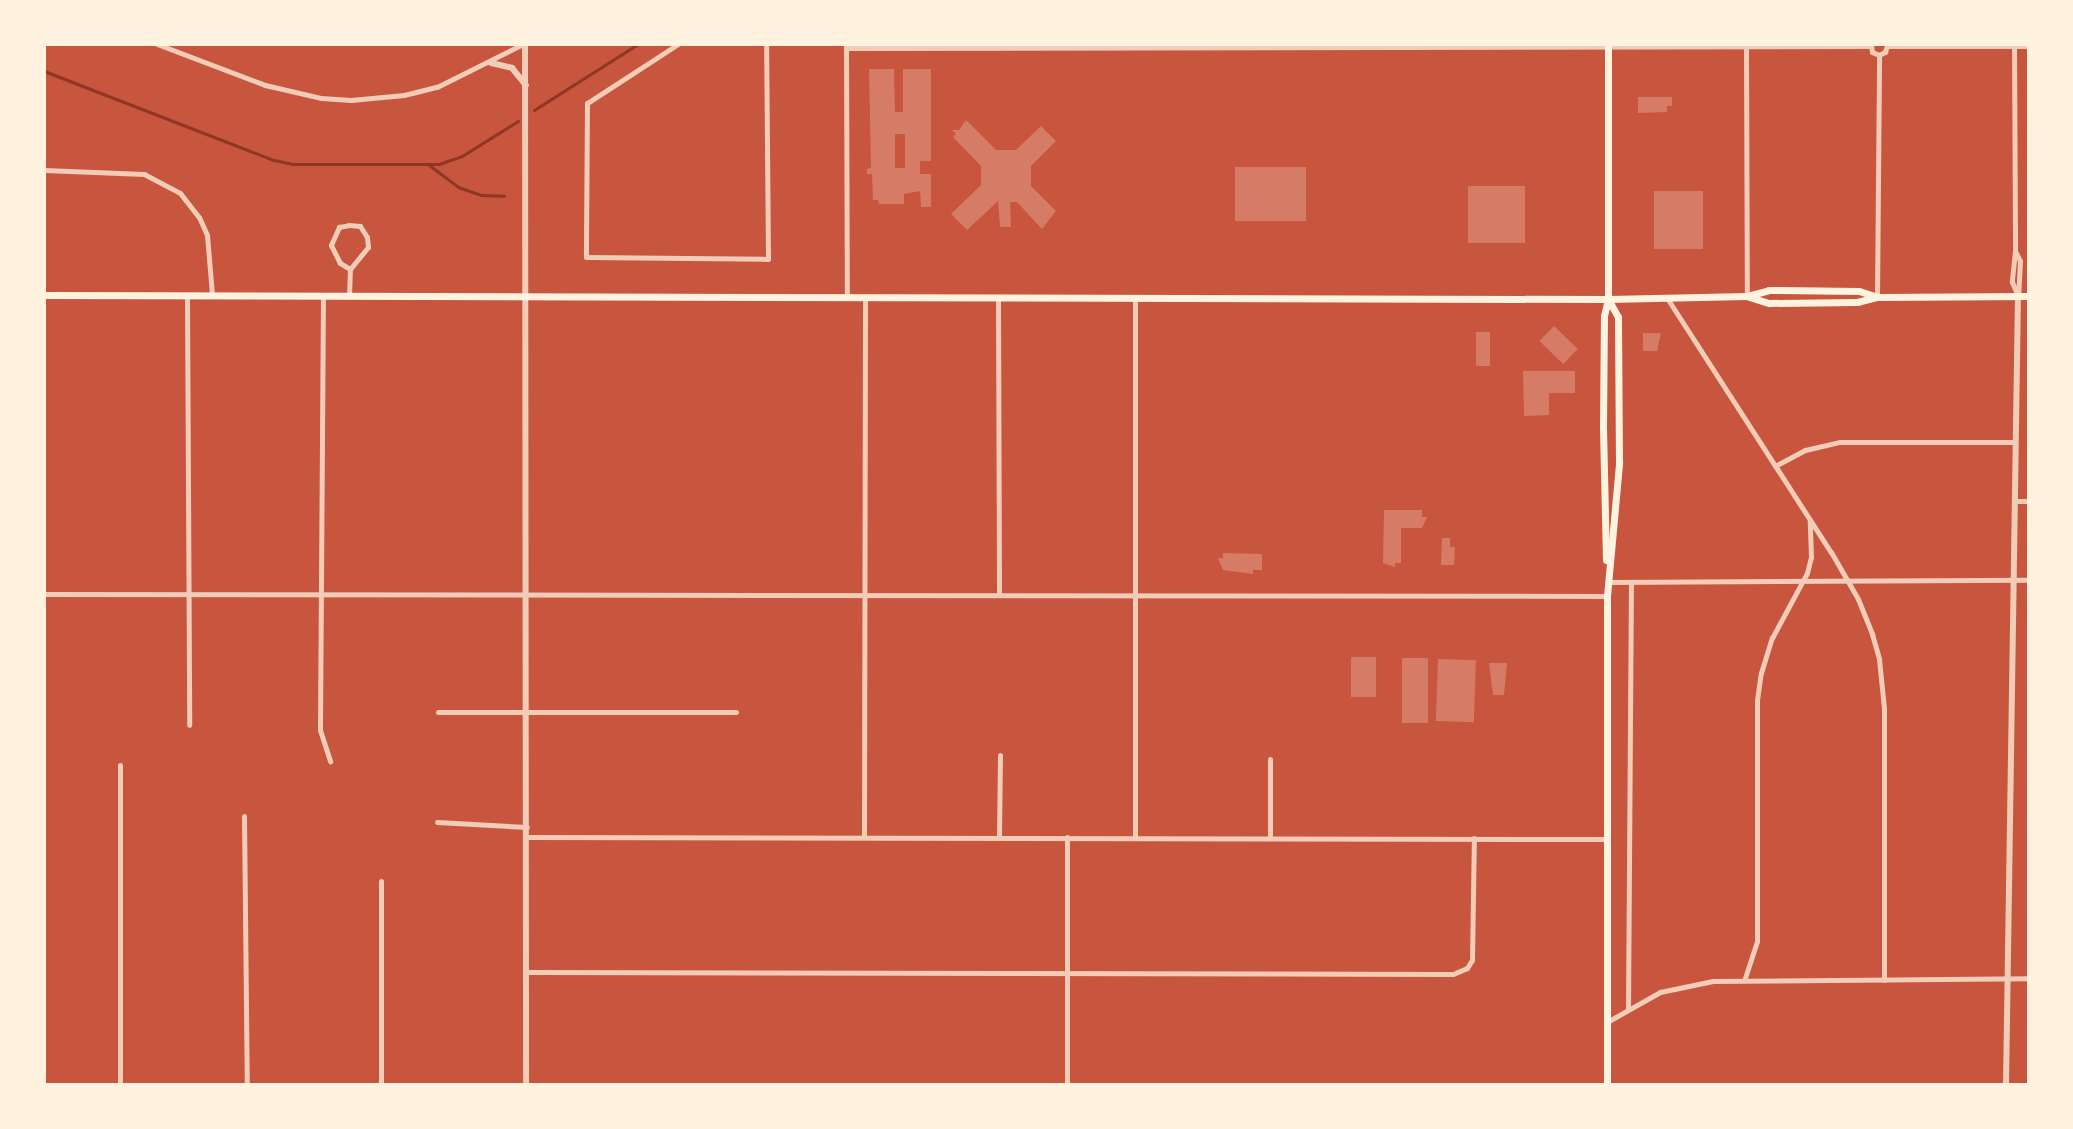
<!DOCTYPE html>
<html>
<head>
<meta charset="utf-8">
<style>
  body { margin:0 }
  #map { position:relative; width:2073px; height:1129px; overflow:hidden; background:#c8553d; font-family:Barlow,sans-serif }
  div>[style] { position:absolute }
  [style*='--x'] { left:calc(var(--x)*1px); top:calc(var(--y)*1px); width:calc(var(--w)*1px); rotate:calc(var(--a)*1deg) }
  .stream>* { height:3px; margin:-1.5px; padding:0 1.5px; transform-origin:1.5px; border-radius:1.5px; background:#8f3625 }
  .building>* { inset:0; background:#d67c66; transform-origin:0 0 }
  .minor>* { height:5px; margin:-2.5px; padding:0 2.5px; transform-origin:2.5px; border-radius:2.5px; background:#f1ccb7 }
  .tertiary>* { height:6px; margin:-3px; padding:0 3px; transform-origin:3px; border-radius:3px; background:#f1ccb7 }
  .secondary>* { height:7px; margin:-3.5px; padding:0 3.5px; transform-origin:3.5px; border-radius:3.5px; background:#fff3e0 }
  .primary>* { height:7px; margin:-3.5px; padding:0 3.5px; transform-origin:3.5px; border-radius:3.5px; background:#fff3e0 }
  span { translate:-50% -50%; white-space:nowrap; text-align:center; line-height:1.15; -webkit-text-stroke:8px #fff3e0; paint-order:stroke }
  .frame { position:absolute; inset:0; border:46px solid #fff3e0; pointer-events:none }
</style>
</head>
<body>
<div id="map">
  <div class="stream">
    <div style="--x:44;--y:71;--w:247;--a:21.2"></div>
    <div style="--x:274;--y:160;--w:19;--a:12"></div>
    <div style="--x:293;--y:164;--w:146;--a:0"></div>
    <div style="--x:439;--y:164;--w:24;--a:-19"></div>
    <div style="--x:462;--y:156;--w:66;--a:-32"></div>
    <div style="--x:534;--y:110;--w:123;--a:-32.4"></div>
    <div style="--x:429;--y:165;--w:36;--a:37"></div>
    <div style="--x:458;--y:187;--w:24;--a:19"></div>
    <div style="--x:481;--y:195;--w:23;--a:2"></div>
  </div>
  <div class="building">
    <div style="clip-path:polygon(evenodd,869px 69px,894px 69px,895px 112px,903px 112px,903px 69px,931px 69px,931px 161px,920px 161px,920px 174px,931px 174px,931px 207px,921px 207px,920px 191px,904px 194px,904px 204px,879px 204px,878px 200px,873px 200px,872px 174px,867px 174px,867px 169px,871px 168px,869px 69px,895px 134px,905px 134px,905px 168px,895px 168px,895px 134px)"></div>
    <div style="clip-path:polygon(1638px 97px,1672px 97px,1672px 106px,1667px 106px,1667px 112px,1638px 113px)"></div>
    <div style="clip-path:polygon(966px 120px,996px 150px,1016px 150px,1041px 126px,1056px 141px,1031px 166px,1031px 186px,1056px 211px,1042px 229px,1017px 202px,1010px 202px,1011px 227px,1000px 227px,998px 201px,967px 230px,951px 214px,981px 185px,981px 166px,953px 137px,956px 134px,952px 130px,959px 130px)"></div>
    <div style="left:1235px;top:167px;width:71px;height:54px"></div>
    <div style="left:1525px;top:186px;width:57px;height:57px;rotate:90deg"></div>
    <div style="left:1654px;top:191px;width:49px;height:58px"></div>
    <div style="left:1554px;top:326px;width:33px;height:21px;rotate:44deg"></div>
    <div style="left:1476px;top:332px;width:14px;height:34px"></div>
    <div style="clip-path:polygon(1643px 333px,1661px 333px,1657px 351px,1643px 351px)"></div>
    <div style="clip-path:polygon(1523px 371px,1575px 371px,1575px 393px,1549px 393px,1549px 415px,1524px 416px)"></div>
    <div style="clip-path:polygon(1384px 510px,1422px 510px,1422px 517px,1427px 517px,1422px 528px,1401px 528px,1401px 563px,1395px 563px,1395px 567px,1383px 563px)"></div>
    <div style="clip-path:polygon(1442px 538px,1450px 538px,1450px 547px,1455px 547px,1454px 565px,1441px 565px)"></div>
    <div style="clip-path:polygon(1223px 553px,1262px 554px,1262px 570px,1253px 570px,1253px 574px,1223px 570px,1218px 558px,1223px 558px)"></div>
    <div style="left:1351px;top:657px;width:25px;height:40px"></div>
    <div style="left:1402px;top:658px;width:26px;height:65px"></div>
    <div style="left:1438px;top:659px;width:38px;height:62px;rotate:2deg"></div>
    <div style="clip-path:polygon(1489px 663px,1507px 663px,1504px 695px,1493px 695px)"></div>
  </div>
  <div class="minor">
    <div style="--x:157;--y:44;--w:116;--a:20.8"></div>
    <div style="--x:265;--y:85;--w:57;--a:13.1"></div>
    <div style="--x:321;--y:98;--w:30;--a:4"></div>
    <div style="--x:351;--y:100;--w:53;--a:-5.4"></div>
    <div style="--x:404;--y:95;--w:34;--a:-14"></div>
    <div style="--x:437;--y:87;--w:96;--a:-26.6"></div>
    <div style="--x:678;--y:44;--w:108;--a:147"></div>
    <div style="--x:587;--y:103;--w:154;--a:90.4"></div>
    <div style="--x:586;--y:257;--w:182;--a:0.6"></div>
    <div style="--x:768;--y:259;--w:215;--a:-90.5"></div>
    <div style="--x:846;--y:44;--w:253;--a:89.8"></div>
    <div style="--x:1871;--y:44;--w:8;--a:83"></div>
    <div style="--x:1872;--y:52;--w:8;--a:23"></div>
    <div style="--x:1879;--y:55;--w:7;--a:-27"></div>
    <div style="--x:1885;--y:52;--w:7;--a:-74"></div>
    <div style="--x:2014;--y:44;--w:207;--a:89.7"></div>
    <div style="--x:2015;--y:251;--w:31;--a:96"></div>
    <div style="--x:2012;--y:282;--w:15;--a:67"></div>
    <div style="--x:1746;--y:45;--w:251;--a:89.8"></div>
    <div style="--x:1887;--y:46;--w:142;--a:0"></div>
    <div style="--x:846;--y:48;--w:1024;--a:-0.11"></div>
    <div style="--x:44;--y:170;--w:100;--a:2.3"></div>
    <div style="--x:144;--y:174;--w:41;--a:27.8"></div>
    <div style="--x:180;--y:193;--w:31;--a:52"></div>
    <div style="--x:199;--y:217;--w:20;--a:66"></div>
    <div style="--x:207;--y:235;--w:60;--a:85.2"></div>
    <div style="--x:349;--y:225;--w:11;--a:5"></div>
    <div style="--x:360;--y:226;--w:13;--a:58"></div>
    <div style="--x:367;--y:237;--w:10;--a:84"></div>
    <div style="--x:368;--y:247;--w:28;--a:129"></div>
    <div style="--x:350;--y:269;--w:12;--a:-149"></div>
    <div style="--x:340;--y:263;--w:20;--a:-117"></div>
    <div style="--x:331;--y:245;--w:20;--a:-66"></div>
    <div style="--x:339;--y:227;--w:10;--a:-11"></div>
    <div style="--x:2015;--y:251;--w:11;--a:63"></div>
    <div style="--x:2020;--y:261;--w:35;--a:93"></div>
    <div style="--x:187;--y:295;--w:430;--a:89.7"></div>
    <div style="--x:323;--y:296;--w:434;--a:90.4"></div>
    <div style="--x:320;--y:730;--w:33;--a:72"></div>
    <div style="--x:349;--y:296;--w:27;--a:-88"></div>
    <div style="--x:1877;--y:297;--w:242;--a:-89.5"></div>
    <div style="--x:998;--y:298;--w:297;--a:89.8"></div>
    <div style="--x:1135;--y:298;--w:539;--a:90"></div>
    <div style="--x:1667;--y:298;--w:302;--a:57.2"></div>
    <div style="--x:1831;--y:552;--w:54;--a:60.1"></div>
    <div style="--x:1858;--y:599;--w:38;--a:68"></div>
    <div style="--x:1872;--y:634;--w:26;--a:74"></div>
    <div style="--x:1879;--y:659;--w:49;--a:84.2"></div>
    <div style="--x:1884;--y:708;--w:272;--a:90"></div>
    <div style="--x:1775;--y:466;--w:34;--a:-28"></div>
    <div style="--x:1805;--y:450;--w:36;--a:-13"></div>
    <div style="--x:1840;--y:442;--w:173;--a:0"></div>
    <div style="--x:2014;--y:501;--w:15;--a:0"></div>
    <div style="--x:1609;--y:582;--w:420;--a:-0.3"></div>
    <div style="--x:44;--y:594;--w:1563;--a:0.07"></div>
    <div style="--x:438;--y:712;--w:298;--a:0"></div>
    <div style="--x:1270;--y:759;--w:79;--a:90"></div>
    <div style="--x:244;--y:816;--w:269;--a:89.4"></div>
    <div style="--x:437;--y:822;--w:90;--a:3.2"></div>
    <div style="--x:528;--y:837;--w:1079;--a:0.11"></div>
    <div style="--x:864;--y:837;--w:540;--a:-89.89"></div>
    <div style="--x:999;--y:837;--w:82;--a:-89.3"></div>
    <div style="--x:381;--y:881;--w:204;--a:90"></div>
    <div style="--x:527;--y:972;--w:926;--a:0.12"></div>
    <div style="--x:1453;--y:974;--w:15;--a:-23"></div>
    <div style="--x:1467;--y:968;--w:9;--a:-58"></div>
    <div style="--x:1472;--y:960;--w:122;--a:-89.1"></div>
    <div style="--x:1745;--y:978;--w:39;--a:-72"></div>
    <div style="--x:1757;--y:941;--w:241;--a:-90"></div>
    <div style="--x:1757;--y:700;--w:27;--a:-82"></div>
    <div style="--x:1761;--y:673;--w:37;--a:-73"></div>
    <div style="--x:1772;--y:638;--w:74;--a:-61.7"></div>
    <div style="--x:1807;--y:573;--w:16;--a:-76"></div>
    <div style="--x:1811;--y:557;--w:36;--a:-92"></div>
    <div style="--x:1628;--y:1009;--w:427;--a:-89.6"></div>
    <div style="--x:1607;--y:1022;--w:61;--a:-29.5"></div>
    <div style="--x:1660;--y:992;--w:54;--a:-11.7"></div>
    <div style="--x:1713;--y:981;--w:316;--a:-0.5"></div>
    <div style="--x:120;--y:1085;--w:320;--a:-90"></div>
    <div style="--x:1067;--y:1085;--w:248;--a:-90"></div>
  </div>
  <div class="tertiary">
    <div style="--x:525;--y:44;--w:1041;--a:89.94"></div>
    <div style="--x:491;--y:63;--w:22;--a:13"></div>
    <div style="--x:512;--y:68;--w:22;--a:51"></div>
    <div style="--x:2006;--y:1085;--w:789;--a:-89.13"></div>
  </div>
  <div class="secondary">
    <div style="--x:44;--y:295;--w:1564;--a:0.15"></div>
    <div style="--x:1608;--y:299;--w:139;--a:-1.2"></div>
    <div style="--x:1747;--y:296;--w:23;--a:-15"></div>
    <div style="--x:1769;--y:290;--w:90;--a:0.6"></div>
    <div style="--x:1859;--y:291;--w:19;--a:18"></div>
    <div style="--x:1749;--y:297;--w:21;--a:17"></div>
    <div style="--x:1769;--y:303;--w:88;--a:-0.7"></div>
    <div style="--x:1857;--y:302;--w:21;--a:-14"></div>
    <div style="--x:1877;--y:297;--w:152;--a:-0.4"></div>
  </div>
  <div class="primary">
    <div style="--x:1606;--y:560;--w:133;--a:-91.3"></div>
    <div style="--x:1603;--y:427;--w:111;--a:-89.5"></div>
    <div style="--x:1604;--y:316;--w:17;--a:-77"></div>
    <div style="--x:1608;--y:299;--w:255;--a:-90"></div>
    <div style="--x:1607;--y:1085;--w:489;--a:-90"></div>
    <div style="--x:1607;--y:596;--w:134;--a:-84.8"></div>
    <div style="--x:1619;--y:463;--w:146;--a:-90.4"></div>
    <div style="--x:1618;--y:317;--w:21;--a:-119"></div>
  </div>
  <div class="frame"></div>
</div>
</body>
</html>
